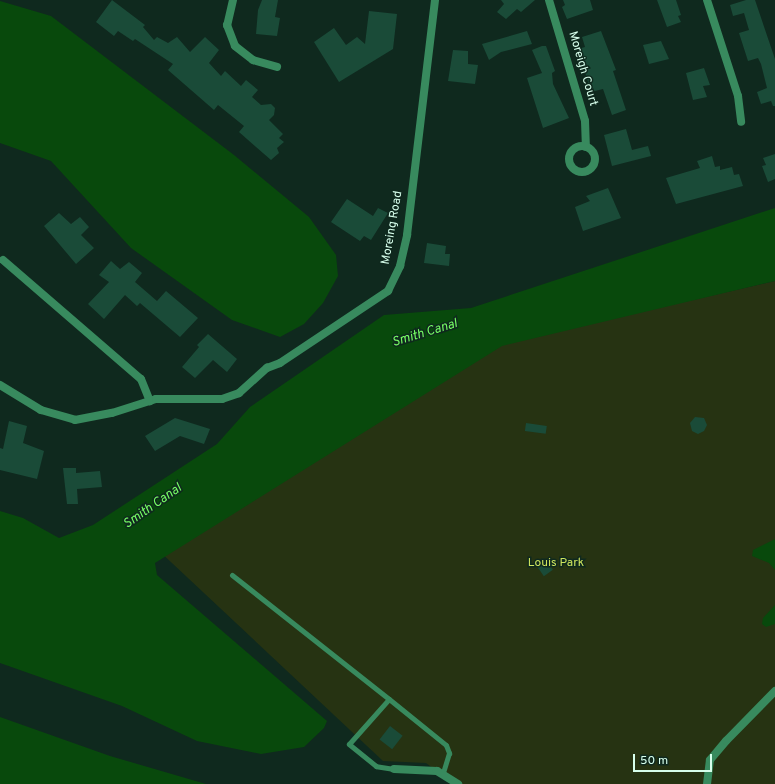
<!DOCTYPE html>
<html>
<head>
<meta charset="utf-8">
<style>
  body { margin:0 }
  #map { position:relative; width:775px; height:784px; overflow:hidden; background:#0f291e; font-family:Overpass,sans-serif }
  div>[style] { position:absolute }
  [style*='--x'] { left:calc(var(--x)*1px); top:calc(var(--y)*1px); width:calc(var(--w)*1px); rotate:calc(var(--a)*1deg) }
  .green>* { inset:0; background:#263312 }
  .water>* { inset:0; background:#08490c }
  .building>* { inset:0; background:#1a4b38; transform-origin:0 0 }
  .service>* { height:5px; margin:-2.5px; padding:0 2.5px; transform-origin:2.5px; border-radius:2.5px; background:#388a5e }
  .minor>* { height:8px; margin:-4px; padding:0 4px; transform-origin:4px; border-radius:4px; background:#388a5e }
  .minor>.ring { margin:-4px; padding:0; box-sizing:content-box; background:none; border:8px solid #388a5e; border-radius:50% }
  span { translate:-50% -50%; white-space:nowrap; text-align:center; line-height:1.15; -webkit-text-stroke:3px #0f291e; paint-order:stroke }
  .street-label { font-size:12px; color:#d7ffec }
  .park-label { font-size:12px; color:#cee55d }
  .water-label { font-size:13px; color:#77ff65; font-style:italic }
  .scale { position:absolute; left:633px; top:754px; width:79px; height:18px; box-sizing:border-box; border:2px solid #d7ffec; border-top:0; padding-left:5px; font-size:12px; line-height:14px; white-space:nowrap; color:#d7ffec; -webkit-text-stroke:3px #0f291e; paint-order:stroke }
</style>
</head>
<body>
<div id="map">
  <div class="green">
    <div style="clip-path:polygon(775px 281px,775px 784px,454px 784px,426px 763px,383px 761px,157px 549px,493px 346px)"></div>
  </div>
  <div class="water">
    <div style="clip-path:polygon(0 1px,51px 16px,234px 155px,309px 217px,336px 255px,338px 276px,323px 303px,304px 324px,280px 337px,232px 320px,131px 248px,51px 161px,0 143px)"></div>
    <div style="clip-path:polygon(775px 208px,775px 281px,502px 346px,155px 563px,157px 575px,327px 721px,324px 728px,304px 747px,261px 754px,197px 741px,122px 706px,0 663px,0 511px,23px 518px,59px 538px,93px 525px,217px 444px,250px 407px,384px 315px,471px 308px)"></div>
    <div style="clip-path:polygon(775px 539px,775px 570px,769px 563px,752px 556px,753px 550px)"></div>
    <div style="clip-path:polygon(775px 605px,775px 624px,766px 627px,762px 624px,763px 618px)"></div>
    <div style="clip-path:polygon(0 717px,110px 756px,206px 784px,0 784px)"></div>
  </div>
  <div class="building">
    <div style="clip-path:polygon(112px 0,145px 25px,143px 27px,154px 40px,157px 37px,168px 43px,177px 37px,190px 52px,205px 37px,219px 50px,209px 63px,221px 76px,225px 71px,241px 86px,246px 80px,258px 90px,252px 97px,261px 105px,271px 104px,275px 108px,274px 115px,269px 120px,283px 134px,279px 138px,284px 142px,277px 148px,279px 153px,271px 160px,239px 132px,244px 126px,218px 105px,214px 110px,168px 70px,173px 64px,135px 39px,133px 41px,118px 31px,114px 36px,96px 22px)"></div>
    <div style="clip-path:polygon(262px 0,278px 0,275px 17px,280px 18px,277px 36px,256px 34px,258px 10px)"></div>
    <div style="clip-path:polygon(501px 0,535px 0,521px 12px,517px 9px,506px 19px,497px 12px,504px 4px)"></div>
    <div style="clip-path:polygon(563px 0,590px 0,593px 10px,567px 19px,562px 7px,565px 5px)"></div>
    <div style="clip-path:polygon(657px 0,676px 0,681px 15px,678px 16px,681px 22px,667px 27px)"></div>
    <div style="clip-path:polygon(746px 0,755px 0,775px 59px,775px 106px,773px 106px,771px 101px,761px 104px,757px 92px,767px 88px,761px 64px,758px 58px,748px 61px,739px 33px,749px 30px,744px 13px,733px 16px,730px 5px)"></div>
    <div style="clip-path:polygon(369px 11px,397px 14px,393px 49px,339px 82px,314px 42px,334px 28px,346px 45px,357px 37px,365px 44px)"></div>
    <div style="clip-path:polygon(527px 31px,532px 44px,501px 52px,489px 60px,482px 44px)"></div>
    <div style="clip-path:polygon(601px 31px,616px 70px,613px 71px,626px 110px,612px 115px,603px 89px,591px 92px,578px 49px,585px 47px,582px 37px)"></div>
    <div style="clip-path:polygon(661px 41px,669px 59px,649px 64px,643px 45px)"></div>
    <div style="clip-path:polygon(542px 46px,546px 46px,555px 71px,552px 73px,553px 84px,569px 118px,543px 128px,527px 78px,542px 73px,532px 50px)"></div>
    <div style="clip-path:polygon(453px 50px,468px 51px,468px 64px,478px 65px,475px 84px,448px 81px)"></div>
    <div style="clip-path:polygon(704px 68px,710px 85px,703px 86px,707px 97px,693px 100px,686px 73px)"></div>
    <div style="clip-path:polygon(626px 129px,632px 150px,648px 146px,651px 156px,612px 166px,604px 135px)"></div>
    <div style="clip-path:polygon(775px 154px,775px 179px,768px 182px,762px 166px,766px 165px,763px 158px)"></div>
    <div style="clip-path:polygon(712px 156px,715px 167px,720px 166px,720px 170px,732px 167px,734px 175px,739px 174px,743px 186px,676px 204px,666px 178px,700px 168px,697px 161px)"></div>
    <div style="clip-path:polygon(608px 188px,621px 218px,583px 231px,575px 207px,590px 201px,586px 196px)"></div>
    <div style="clip-path:polygon(347px 199px,373px 216px,378px 208px,388px 213px,371px 240px,364px 236px,360px 241px,331px 222px)"></div>
    <div style="clip-path:polygon(59px 213px,71px 224px,80px 217px,89px 227px,81px 235px,94px 248px,76px 264px,44px 226px)"></div>
    <div style="clip-path:polygon(427px 243px,446px 246px,445px 254px,450px 254px,449px 266px,424px 263px)"></div>
    <div style="clip-path:polygon(111px 261px,120px 269px,129px 262px,142px 273px,135px 282px,157px 301px,166px 291px,198px 318px,180px 337px,140px 303px,137px 306px,125px 295px,104px 319px,88px 304px,109px 282px,99px 275px)"></div>
    <div style="clip-path:polygon(208px 334px,237px 359px,227px 372px,213px 360px,195px 378px,182px 367px,199px 347px,197px 345px)"></div>
    <div style="clip-path:polygon(695px 417px,704px 418px,707px 425px,704px 431px,698px 434px,692px 431px,690px 423px)"></div>
    <div style="clip-path:polygon(175px 418px,210px 429px,204px 444px,180px 436px,155px 451px,145px 436px)"></div>
    <div style="clip-path:polygon(9px 421px,27px 426px,23px 443px,44px 451px,37px 479px,0 470px,0 448px,3px 449px)"></div>
    <div style="left:526px;top:423px;width:21px;height:8px;rotate:8deg"></div>
    <div style="clip-path:polygon(63px 468px,76px 468px,76px 473px,100px 471px,102px 487px,77px 489px,78px 504px,67px 504px)"></div>
    <div style="left:546px;top:560px;width:12px;height:11px;rotate:55deg"></div>
    <div style="left:390px;top:726px;width:16px;height:17px;rotate:38deg"></div>
  </div>
  <div class="service">
    <div style="--x:232;--y:575;--w:200;--a:38.3"></div>
    <div style="--x:394;--y:769;--w:18;--a:-171"></div>
    <div style="--x:376;--y:766;--w:35;--a:-141"></div>
    <div style="--x:349;--y:744;--w:60;--a:-48.4"></div>
    <div style="--x:389;--y:699;--w:73;--a:38.9"></div>
    <div style="--x:446;--y:745;--w:9;--a:69"></div>
    <div style="--x:449;--y:753;--w:21;--a:107"></div>
  </div>
  <div class="minor">
    <div style="--x:233;--y:0;--w:26;--a:103"></div>
    <div style="--x:227;--y:25;--w:22;--a:69"></div>
    <div style="--x:235;--y:46;--w:23;--a:38"></div>
    <div style="--x:253;--y:60;--w:25;--a:16"></div>
    <div style="--x:549;--y:0;--w:126;--a:73.4"></div>
    <div style="--x:585;--y:121;--w:26;--a:88"></div>
    <div style="--x:707;--y:0;--w:101;--a:72.1"></div>
    <div style="--x:738;--y:96;--w:26;--a:83"></div>
    <div class="ring" style="left:569px;top:146px;width:18px;height:18px"></div>
    <div style="--x:3;--y:260;--w:182;--a:40.8"></div>
    <div style="--x:141;--y:379;--w:24;--a:68"></div>
    <div style="--x:0;--y:385;--w:48;--a:31.4"></div>
    <div style="--x:41;--y:410;--w:35;--a:16"></div>
    <div style="--x:75;--y:420;--w:38;--a:-11"></div>
    <div style="--x:112;--y:413;--w:46;--a:-17.7"></div>
    <div style="--x:156;--y:399;--w:66;--a:0"></div>
    <div style="--x:222;--y:399;--w:18;--a:-19"></div>
    <div style="--x:239;--y:393;--w:38;--a:-42"></div>
    <div style="--x:267;--y:368;--w:14;--a:-21"></div>
    <div style="--x:280;--y:363;--w:130;--a:-33.7"></div>
    <div style="--x:388;--y:291;--w:28;--a:-64"></div>
    <div style="--x:400;--y:266;--w:32;--a:-77"></div>
    <div style="--x:407;--y:235;--w:237;--a:-83.2"></div>
    <div style="--x:394;--y:769;--w:43;--a:2.7"></div>
    <div style="--x:437;--y:771;--w:25;--a:32"></div>
    <div style="--x:707;--y:784;--w:24;--a:-83"></div>
    <div style="--x:710;--y:760;--w:25;--a:-50"></div>
    <div style="--x:726;--y:741;--w:70;--a:-45.6"></div>
  </div>
  <div class="street-label">
    <span style="left:582px;top:69px;rotate:74deg">Moreigh Court</span>
    <span style="left:393px;top:228px;rotate:-80deg">Moreing Road</span>
  </div>
  <div class="park-label">
    <span style="left:556px;top:564px">Louis Park</span>
  </div>
  <div class="water-label">
    <span style="left:425px;top:334px;rotate:-17deg">Smith Canal</span>
    <span style="left:153px;top:507px;rotate:-35deg">Smith Canal</span>
  </div>
  <div class="scale">50 m</div>
</div>
</body>
</html>
